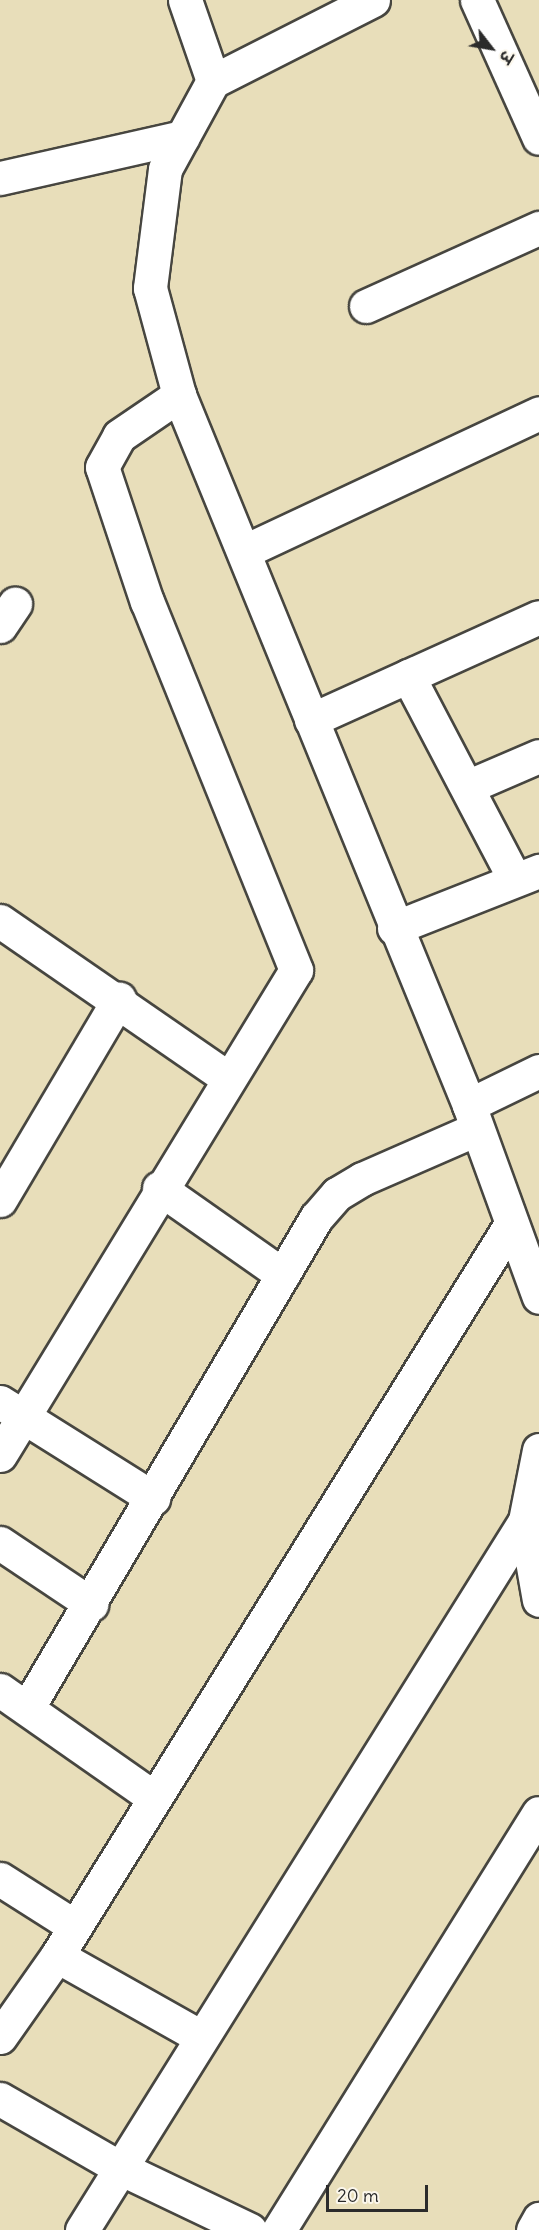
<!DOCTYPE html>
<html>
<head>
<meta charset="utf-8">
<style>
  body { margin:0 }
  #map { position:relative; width:539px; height:2230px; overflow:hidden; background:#e8deba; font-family:Delius,"Playpen Sans Deva",sans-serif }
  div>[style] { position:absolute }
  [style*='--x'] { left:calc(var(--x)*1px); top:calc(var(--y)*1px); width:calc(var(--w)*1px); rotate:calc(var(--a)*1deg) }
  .roads { filter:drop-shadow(2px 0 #474640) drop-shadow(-2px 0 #474640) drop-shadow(0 2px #474640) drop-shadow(0 -2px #474640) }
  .minor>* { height:33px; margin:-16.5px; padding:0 16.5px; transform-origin:16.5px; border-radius:16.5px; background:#fff }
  span { translate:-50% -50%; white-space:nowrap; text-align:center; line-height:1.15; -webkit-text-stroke:4.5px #fbf7ec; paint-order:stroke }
  .north { position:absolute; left:461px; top:18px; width:60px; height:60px; -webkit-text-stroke:4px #fbf7ec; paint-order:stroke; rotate:121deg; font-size:16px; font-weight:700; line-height:24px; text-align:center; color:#2b2b2b }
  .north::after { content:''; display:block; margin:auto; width:21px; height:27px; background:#2b2b2b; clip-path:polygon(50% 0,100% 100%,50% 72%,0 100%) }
  .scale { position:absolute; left:326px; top:2185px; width:102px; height:27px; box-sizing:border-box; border:3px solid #2b2b2b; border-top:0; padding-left:8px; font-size:18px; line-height:21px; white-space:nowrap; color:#2b2b2b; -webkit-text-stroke:4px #fbf7ec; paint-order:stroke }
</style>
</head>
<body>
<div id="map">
  <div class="roads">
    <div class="minor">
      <div style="--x:185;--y:0;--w:86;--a:70.9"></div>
      <div style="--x:373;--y:0;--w:179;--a:153.1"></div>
      <div style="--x:213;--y:81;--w:100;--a:118.6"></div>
      <div style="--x:165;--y:169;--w:120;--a:97.2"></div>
      <div style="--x:150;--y:288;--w:111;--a:74.8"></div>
      <div style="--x:179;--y:395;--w:767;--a:67.78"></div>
      <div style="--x:469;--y:1105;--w:204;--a:70"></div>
      <div style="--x:477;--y:0;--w:151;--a:65.8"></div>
      <div style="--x:0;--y:178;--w:187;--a:-12.7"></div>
      <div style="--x:366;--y:306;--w:190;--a:-24.3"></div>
      <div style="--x:245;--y:551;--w:325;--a:-25.1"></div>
      <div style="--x:0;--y:626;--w:27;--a:-56"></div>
      <div style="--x:408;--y:676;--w:230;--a:62.3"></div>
      <div style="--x:311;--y:720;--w:250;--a:-24.3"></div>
      <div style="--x:467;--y:787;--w:78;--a:-23.3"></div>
      <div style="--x:0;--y:921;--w:277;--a:34.6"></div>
      <div style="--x:394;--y:928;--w:156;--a:-21.5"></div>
      <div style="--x:469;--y:1105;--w:78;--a:-25.9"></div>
      <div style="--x:159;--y:1188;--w:151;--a:35.1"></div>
      <div style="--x:0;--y:1200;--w:234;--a:-59.4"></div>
      <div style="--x:0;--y:1402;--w:181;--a:32.1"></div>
      <div style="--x:539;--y:1450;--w:72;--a:101.2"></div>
      <div style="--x:525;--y:1521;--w:80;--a:80"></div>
      <div style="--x:0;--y:1455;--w:568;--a:-58.6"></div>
      <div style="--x:296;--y:970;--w:397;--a:-112"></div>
      <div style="--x:147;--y:602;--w:142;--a:-108.4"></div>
      <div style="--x:102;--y:467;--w:35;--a:-61"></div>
      <div style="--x:119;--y:436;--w:73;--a:-34.3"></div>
      <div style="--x:0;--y:1543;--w:110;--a:33.8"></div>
      <div style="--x:0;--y:1690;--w:188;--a:35"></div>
      <div style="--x:28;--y:1707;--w:568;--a:-59.5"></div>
      <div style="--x:316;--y:1218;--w:32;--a:-49"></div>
      <div style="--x:337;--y:1194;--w:29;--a:-31"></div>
      <div style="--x:362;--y:1179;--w:122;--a:-23.6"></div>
      <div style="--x:0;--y:1879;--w:88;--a:32.4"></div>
      <div style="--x:57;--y:1956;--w:165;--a:29.4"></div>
      <div style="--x:0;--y:2037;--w:99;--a:-54.9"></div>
      <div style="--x:57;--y:1956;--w:861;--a:-58.19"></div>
      <div style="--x:0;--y:2099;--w:138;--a:29.9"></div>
      <div style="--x:120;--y:2168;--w:144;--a:25.5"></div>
      <div style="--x:82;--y:2230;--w:836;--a:-58"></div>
      <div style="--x:525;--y:1521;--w:14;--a:-8"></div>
      <div style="--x:279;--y:2230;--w:491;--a:-58.1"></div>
      <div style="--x:533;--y:2230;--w:13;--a:-61"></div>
    </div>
  </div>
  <div class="north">उ</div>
  <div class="scale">20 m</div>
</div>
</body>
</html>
